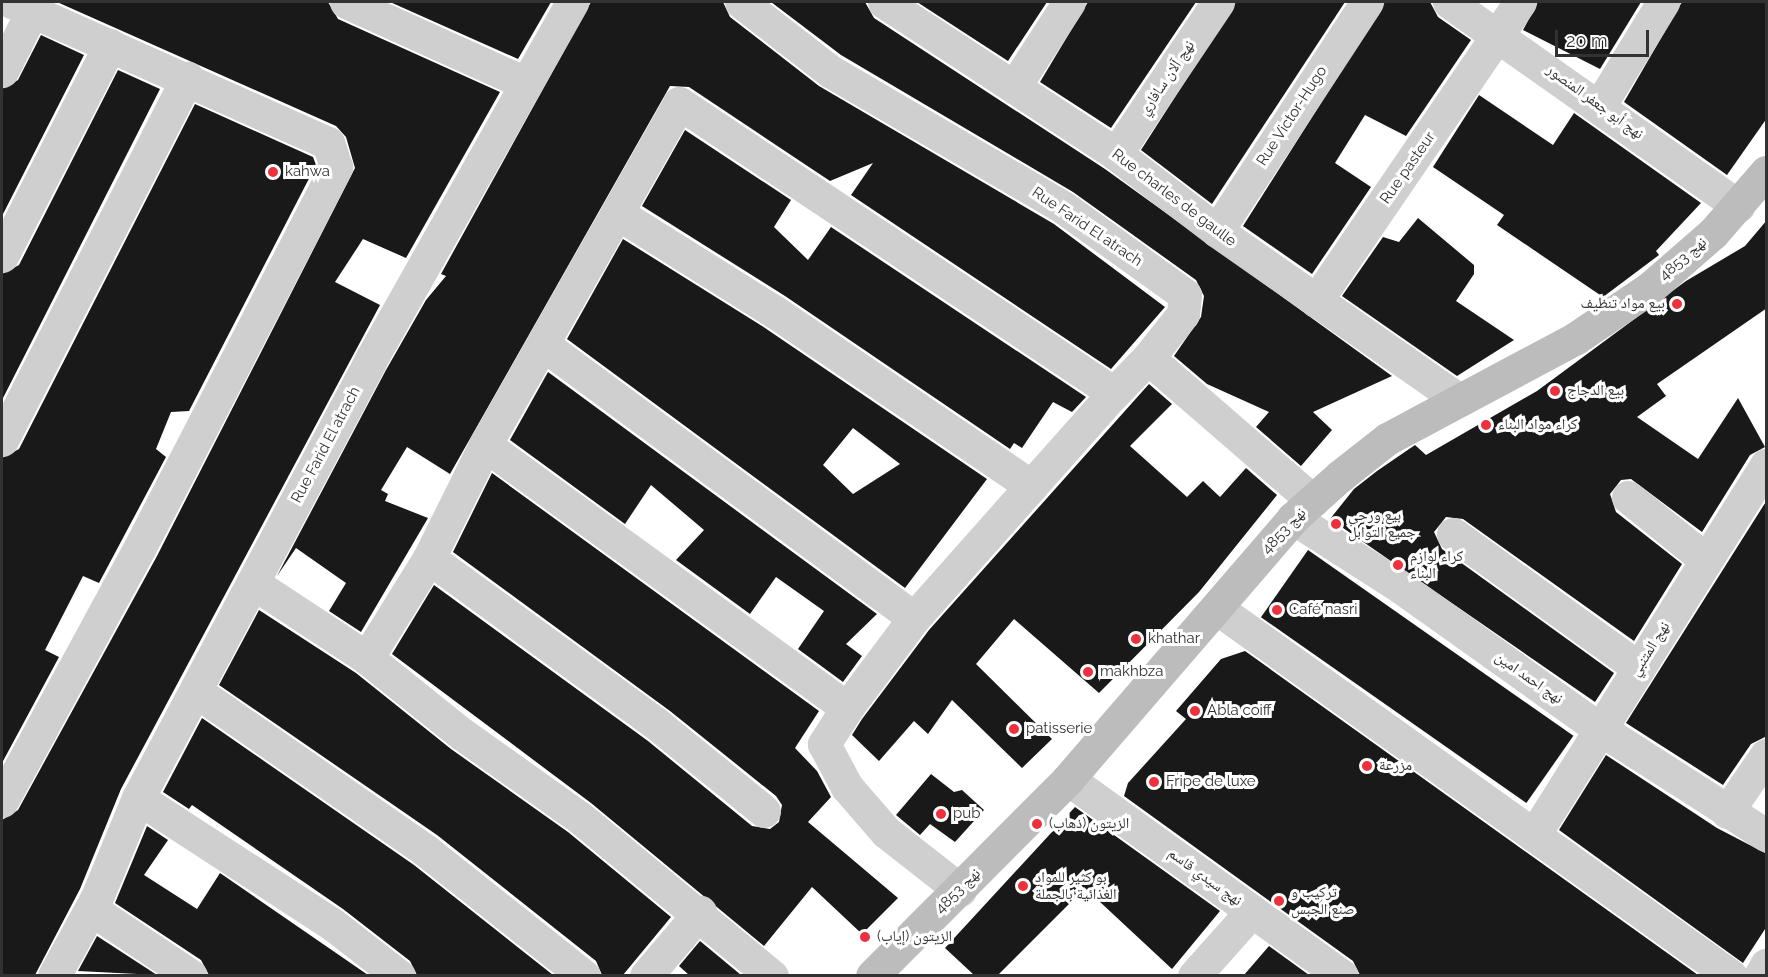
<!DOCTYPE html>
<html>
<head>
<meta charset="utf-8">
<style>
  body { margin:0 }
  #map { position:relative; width:1768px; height:977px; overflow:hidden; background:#fff; font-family:Raleway,"Noto Naskh Arabic",sans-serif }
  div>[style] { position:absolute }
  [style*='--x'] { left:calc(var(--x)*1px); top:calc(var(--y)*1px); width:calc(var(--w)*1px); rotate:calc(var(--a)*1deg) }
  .building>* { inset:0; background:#191919; transform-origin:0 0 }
  .street>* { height:33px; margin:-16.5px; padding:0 16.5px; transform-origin:16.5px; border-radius:16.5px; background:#cfcfcf }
  .secondary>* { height:33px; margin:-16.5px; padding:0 16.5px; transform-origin:16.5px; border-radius:16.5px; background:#bcbcbc }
  .dots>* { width:16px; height:16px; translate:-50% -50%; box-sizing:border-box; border:3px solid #fff; border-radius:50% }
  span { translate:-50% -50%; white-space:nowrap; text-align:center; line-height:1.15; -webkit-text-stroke:6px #fff; paint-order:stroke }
  .street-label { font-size:15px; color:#323232 }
  .poi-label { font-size:15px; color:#323232 }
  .left { translate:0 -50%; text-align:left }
  .right { translate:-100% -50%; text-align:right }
  .frame { position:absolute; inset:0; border:3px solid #323232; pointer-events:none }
  .scale { position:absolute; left:1555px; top:30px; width:94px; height:27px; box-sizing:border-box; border:3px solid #323232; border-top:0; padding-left:8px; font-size:18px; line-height:21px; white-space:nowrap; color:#323232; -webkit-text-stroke:4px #fff; paint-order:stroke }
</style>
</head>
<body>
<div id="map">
  <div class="building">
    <div style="clip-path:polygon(57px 2px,328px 2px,338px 19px,500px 92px,406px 258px,363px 239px,335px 282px,380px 305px,121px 789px,80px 889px,35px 975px,2px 975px,2px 820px,18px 810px,157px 556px,355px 168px,346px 137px,336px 126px)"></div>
    <div style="clip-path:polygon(390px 2px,551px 2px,518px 59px)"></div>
    <div style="clip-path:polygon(591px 2px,723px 2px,730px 17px,819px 86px,1054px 224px,1165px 307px,1111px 369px,851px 195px,873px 163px,830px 181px,689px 87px,670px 86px,450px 474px,407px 447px,381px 490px,388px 494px,385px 501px,428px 518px,361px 632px,329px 611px,346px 583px,296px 548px,277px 576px,386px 370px,426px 300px,446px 276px,441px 274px)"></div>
    <div style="clip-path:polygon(771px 2px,865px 2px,874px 18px,1105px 169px,1392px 376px,1313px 412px,1332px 430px,1301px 466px,1256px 427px,1269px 412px,1207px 384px,1174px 356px,1201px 317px,1204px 296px,1196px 280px,1073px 192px,841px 55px)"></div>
    <div style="clip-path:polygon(917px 2px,1047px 2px,1008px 61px)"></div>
    <div style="clip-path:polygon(1088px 2px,1196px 2px,1111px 128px,1040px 82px)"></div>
    <div style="clip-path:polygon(1236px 2px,1345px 2px,1212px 204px,1141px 150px)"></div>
    <div style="clip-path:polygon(1385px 2px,1430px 2px,1438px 17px,1471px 40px,1406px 136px,1365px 115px,1335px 163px,1371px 187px,1312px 274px,1243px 226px)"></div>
    <div style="clip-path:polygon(1538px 2px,1641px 2px,1600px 69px,1523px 30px)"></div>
    <div style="clip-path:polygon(1682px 2px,1767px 2px,1767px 118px,1727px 175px,1624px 102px)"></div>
    <div style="clip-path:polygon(41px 35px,84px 55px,2px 216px,2px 89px,18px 80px)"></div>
    <div style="clip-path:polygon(118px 70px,160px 89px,2px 400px,2px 274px,19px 265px)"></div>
    <div style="clip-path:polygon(1479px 95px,1553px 145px,1574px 113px,1701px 203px,1656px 251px,1659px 255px,1603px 297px,1497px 225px,1504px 215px,1433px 167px)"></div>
    <div style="clip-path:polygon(195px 104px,313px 157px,316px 165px,189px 411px,171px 412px,156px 449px,166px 457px,99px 583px,83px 576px,45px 650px,59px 657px,2px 763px,2px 458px,19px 449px)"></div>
    <div style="clip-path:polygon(685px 130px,791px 200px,774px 227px,808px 260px,831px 227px,1086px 397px,1072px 412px,1053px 402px,1022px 448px,1014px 443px,1010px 449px,785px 296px,642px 206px)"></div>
    <div style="clip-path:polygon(1418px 218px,1474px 265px,1474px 274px,1456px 301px,1514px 340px,1457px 376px,1342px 296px,1383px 237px,1399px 242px)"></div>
    <div style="clip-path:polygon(1767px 220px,1767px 308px,1657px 384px,1666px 396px,1637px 417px,1698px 459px,1738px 398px,1765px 447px,1750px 455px,1702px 532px,1631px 479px,1621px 480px,1610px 494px,1616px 512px,1682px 564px,1634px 641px,1463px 519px,1446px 517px,1434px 532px,1442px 549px,1614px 673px,1595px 702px,1330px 519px,1354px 489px,1377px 471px,1415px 445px,1426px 455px,1537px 391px,1686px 281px,1745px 246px)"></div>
    <div style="clip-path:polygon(evenodd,623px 239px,765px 328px,987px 479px,905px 588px,567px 339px,623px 239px,853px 428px,900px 464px,853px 494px,823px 465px,853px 428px)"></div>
    <div style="clip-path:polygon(548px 372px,877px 614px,846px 644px,862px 656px,843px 682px,798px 649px,824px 611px,776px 577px,750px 614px,676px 560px,704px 530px,651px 485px,625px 524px,510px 440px)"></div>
    <div style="clip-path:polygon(1149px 384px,1172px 404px,1130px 446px,1187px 497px,1203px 481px,1220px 497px,1246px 468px,1277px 495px,1199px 592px,1099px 693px,1014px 619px,976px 664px,1052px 739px,1022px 768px,952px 700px,928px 734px,914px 721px,879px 761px,852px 735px,862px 719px,929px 630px)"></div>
    <div style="clip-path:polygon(492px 473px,819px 711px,795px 748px,817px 771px,831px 797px,808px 822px,898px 898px,862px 934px,812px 887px,764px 946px,591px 803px,392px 654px,434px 585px,648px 741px,752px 826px,770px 829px,779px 822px,782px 805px,776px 796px,670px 711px,453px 552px)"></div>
    <div style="clip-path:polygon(1767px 500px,1767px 736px,1751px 744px,1723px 785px,1626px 723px)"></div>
    <div style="left:1308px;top:550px;width:324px;height:82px;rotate:35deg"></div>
    <div style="clip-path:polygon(259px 610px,356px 673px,451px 749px,568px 832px,671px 917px,623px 975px,602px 975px,596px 961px,437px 835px,219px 685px)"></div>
    <div style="clip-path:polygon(1245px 651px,1698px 975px,1360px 975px,1353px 961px,1124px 796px,1128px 783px,1186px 719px,1176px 711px,1221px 659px)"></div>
    <div style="clip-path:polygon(202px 718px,414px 865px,553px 975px,417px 975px,410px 961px,343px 909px,192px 805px,189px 809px,163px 792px)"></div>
    <div style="clip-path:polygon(1606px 755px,1717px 828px,1767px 854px,1767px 926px,1743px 963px,1559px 830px)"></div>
    <div style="clip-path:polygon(931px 774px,954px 792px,962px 790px,984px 810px,955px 842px,930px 824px,920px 835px,896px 815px)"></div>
    <div style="clip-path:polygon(1075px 807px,1220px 911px,1172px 969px,1085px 888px,998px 975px,974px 975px,945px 948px)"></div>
    <div style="clip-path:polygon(147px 826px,168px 840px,144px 875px,197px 909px,220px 873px,368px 975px,209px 975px,201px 960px,115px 903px)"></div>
    <div style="clip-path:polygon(97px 936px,157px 975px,78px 971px)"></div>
    <div style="clip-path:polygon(700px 941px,741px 975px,689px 975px,679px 966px)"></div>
    <div style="clip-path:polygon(1269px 946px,1309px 975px,1244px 975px)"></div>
  </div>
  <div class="street">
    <div style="--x:346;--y:2;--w:196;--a:24.3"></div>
    <div style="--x:741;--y:2;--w:113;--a:37.8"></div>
    <div style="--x:830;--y:71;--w:271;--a:30.3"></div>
    <div style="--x:1064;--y:208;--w:149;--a:35.7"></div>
    <div style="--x:1185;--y:295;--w:19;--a:96"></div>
    <div style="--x:1183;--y:314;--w:56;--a:128.5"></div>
    <div style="--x:1148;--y:358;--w:218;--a:40.9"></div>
    <div style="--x:884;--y:2;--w:277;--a:33.2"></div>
    <div style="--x:1116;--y:154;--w:127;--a:37.3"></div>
    <div style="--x:1217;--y:231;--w:295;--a:34.9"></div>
    <div style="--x:1449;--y:2;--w:354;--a:35.2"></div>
    <div style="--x:2;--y:71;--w:67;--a:-63.4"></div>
    <div style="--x:1014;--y:87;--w:101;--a:-57.1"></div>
    <div style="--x:1600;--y:105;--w:121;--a:-58.5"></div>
    <div style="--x:1116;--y:154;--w:183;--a:-56.1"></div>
    <div style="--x:617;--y:213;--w:186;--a:32.1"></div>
    <div style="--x:775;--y:312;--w:310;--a:34.2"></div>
    <div style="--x:1217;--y:231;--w:274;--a:-56.8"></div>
    <div style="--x:2;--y:256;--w:237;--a:-62.9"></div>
    <div style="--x:1316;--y:301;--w:362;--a:-55.7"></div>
    <div style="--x:545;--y:346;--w:458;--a:36.4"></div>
    <div style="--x:2;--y:440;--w:407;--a:-62.9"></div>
    <div style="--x:485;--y:445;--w:447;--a:36"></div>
    <div style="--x:847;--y:708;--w:43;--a:122.6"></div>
    <div style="--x:824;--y:744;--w:49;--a:61.9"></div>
    <div style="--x:847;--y:787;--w:60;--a:49.1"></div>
    <div style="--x:886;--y:832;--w:94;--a:38.1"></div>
    <div style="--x:1628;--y:497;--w:99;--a:38.8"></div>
    <div style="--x:1293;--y:518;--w:130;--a:32.7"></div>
    <div style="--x:1402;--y:588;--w:243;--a:35.5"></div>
    <div style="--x:1600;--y:729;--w:197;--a:32.6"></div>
    <div style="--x:1453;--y:534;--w:229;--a:35.8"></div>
    <div style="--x:429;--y:558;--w:285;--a:36.1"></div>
    <div style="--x:659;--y:726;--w:135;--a:39"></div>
    <div style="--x:253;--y:583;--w:136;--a:33.3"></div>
    <div style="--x:367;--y:658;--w:122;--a:38.7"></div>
    <div style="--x:462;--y:734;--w:143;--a:35.4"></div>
    <div style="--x:579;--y:817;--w:250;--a:39.5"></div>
    <div style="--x:1218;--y:609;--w:631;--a:35.58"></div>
    <div style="--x:367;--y:658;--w:118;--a:-58.2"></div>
    <div style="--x:429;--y:558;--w:126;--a:-63.6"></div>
    <div style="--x:485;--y:445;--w:393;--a:-60.4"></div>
    <div style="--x:679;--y:103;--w:523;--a:33.69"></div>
    <div style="--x:1114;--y:393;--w:49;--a:-45.8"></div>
    <div style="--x:197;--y:692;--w:277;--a:34.7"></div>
    <div style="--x:425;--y:850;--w:203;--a:38.4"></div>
    <div style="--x:847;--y:708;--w:112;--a:-53.3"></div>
    <div style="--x:914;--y:618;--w:301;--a:-48.4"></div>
    <div style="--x:1068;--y:779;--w:337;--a:35.7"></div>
    <div style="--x:138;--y:798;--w:231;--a:33"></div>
    <div style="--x:332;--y:924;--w:85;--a:37.8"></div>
    <div style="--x:2;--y:801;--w:289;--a:-61.5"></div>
    <div style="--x:140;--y:547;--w:428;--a:-62.7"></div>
    <div style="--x:336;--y:167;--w:25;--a:-108"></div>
    <div style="--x:328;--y:143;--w:346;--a:-156"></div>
    <div style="--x:1727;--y:812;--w:69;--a:-55.6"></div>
    <div style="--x:1534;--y:835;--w:437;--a:-57.9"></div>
    <div style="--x:91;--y:909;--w:120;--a:33.8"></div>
    <div style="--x:54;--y:976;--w:90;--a:-61.4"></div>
    <div style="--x:97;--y:897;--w:107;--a:-67.5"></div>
    <div style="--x:138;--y:798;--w:495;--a:-62"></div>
    <div style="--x:370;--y:361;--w:412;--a:-60.6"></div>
    <div style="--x:646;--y:976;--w:84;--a:-49.8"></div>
    <div style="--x:1194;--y:976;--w:87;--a:-48.3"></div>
    <div style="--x:1760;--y:976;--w:13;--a:-61"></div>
  </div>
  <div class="secondary">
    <div style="--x:872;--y:976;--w:278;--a:-45.1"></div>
    <div style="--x:1068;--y:779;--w:345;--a:-49.2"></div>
    <div style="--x:1293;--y:518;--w:63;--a:-41.8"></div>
    <div style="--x:1340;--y:476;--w:60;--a:-38.2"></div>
    <div style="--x:1387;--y:439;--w:214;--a:-28.1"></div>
    <div style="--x:1576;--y:338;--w:91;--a:-34.2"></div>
    <div style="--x:1651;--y:287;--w:82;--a:-41.1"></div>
    <div style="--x:1713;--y:233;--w:81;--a:-49"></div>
  </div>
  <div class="dots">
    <div style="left:273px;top:172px;background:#ec313c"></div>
    <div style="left:1677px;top:304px;background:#ec313c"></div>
    <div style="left:1555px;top:391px;background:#ec313c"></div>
    <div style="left:1486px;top:425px;background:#ec313c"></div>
    <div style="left:1336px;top:524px;background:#ec313c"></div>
    <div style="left:1398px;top:565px;background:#ec313c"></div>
    <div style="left:1277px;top:610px;background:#ec313c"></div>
    <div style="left:1136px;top:639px;background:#ec313c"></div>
    <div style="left:1088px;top:672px;background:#ec313c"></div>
    <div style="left:1195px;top:711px;background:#ec313c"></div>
    <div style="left:1014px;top:729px;background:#ec313c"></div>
    <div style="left:1367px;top:766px;background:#ec313c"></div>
    <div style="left:1154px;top:782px;background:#ec313c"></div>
    <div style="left:941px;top:814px;background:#ec313c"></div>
    <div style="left:1037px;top:824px;background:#ec313c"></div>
    <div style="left:1023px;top:886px;background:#ec313c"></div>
    <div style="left:1279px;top:901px;background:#ec313c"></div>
    <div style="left:865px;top:937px;background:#ec313c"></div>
  </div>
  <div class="street-label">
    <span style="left:1167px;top:78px;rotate:-56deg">نهج آلان سافاري</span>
    <span style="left:1595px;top:102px;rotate:36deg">نهج أبو جعفر المنصور</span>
    <span style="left:1292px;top:116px;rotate:-57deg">Rue Victor-Hugo</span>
    <span style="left:1408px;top:168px;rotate:-55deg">Rue pasteur</span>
    <span style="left:1174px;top:198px;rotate:37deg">Rue charles de gaulle</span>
    <span style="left:1087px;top:227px;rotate:34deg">Rue Farid El atrach</span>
    <span style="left:1683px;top:259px;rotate:-41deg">نهج 4853</span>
    <span style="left:326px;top:445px;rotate:-62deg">Rue Farid El atrach</span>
    <span style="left:1284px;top:531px;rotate:-47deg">نهج 4853</span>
    <span style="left:1650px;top:649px;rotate:-58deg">نهج المتنبي</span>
    <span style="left:1529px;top:678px;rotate:35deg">نهج احمد امين</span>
    <span style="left:1205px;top:877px;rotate:36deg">نهج سيدي قاسم</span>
    <span style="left:958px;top:891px;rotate:-45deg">نهج 4853</span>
  </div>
  <div class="poi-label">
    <span class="left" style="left:285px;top:172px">kahwa</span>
    <span class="right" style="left:1665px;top:304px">بيع مواد تنظيف</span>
    <span class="left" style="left:1567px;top:391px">بيع الدجاج</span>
    <span class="left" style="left:1498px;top:425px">كراء مواد البناء</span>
    <span class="left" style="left:1348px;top:524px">بيع ورحي<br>جميع التوابل</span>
    <span class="left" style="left:1410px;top:565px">كراء لوازم<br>البناء</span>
    <span class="left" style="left:1289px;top:610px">Café nasri</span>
    <span class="left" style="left:1148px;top:639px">khathar</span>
    <span class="left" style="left:1100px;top:672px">makhbza</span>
    <span class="left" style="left:1207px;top:711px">Abla coiff</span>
    <span class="left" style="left:1026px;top:729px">patisserie</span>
    <span class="left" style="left:1379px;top:766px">مزرعة</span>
    <span class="left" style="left:1166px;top:782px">Fripe de luxe</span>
    <span class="left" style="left:953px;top:814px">pub</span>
    <span class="left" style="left:1049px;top:824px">الزيتون (ذهاب)</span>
    <span class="left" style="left:1035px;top:886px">بو كثير للمواد<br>الغذائية بالجملة</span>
    <span class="left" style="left:1291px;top:901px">تركيب و<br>صنع الجبس</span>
    <span class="left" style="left:877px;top:937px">الزيتون (إياب)</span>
  </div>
  <div class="frame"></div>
  <div class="scale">20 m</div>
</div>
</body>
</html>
